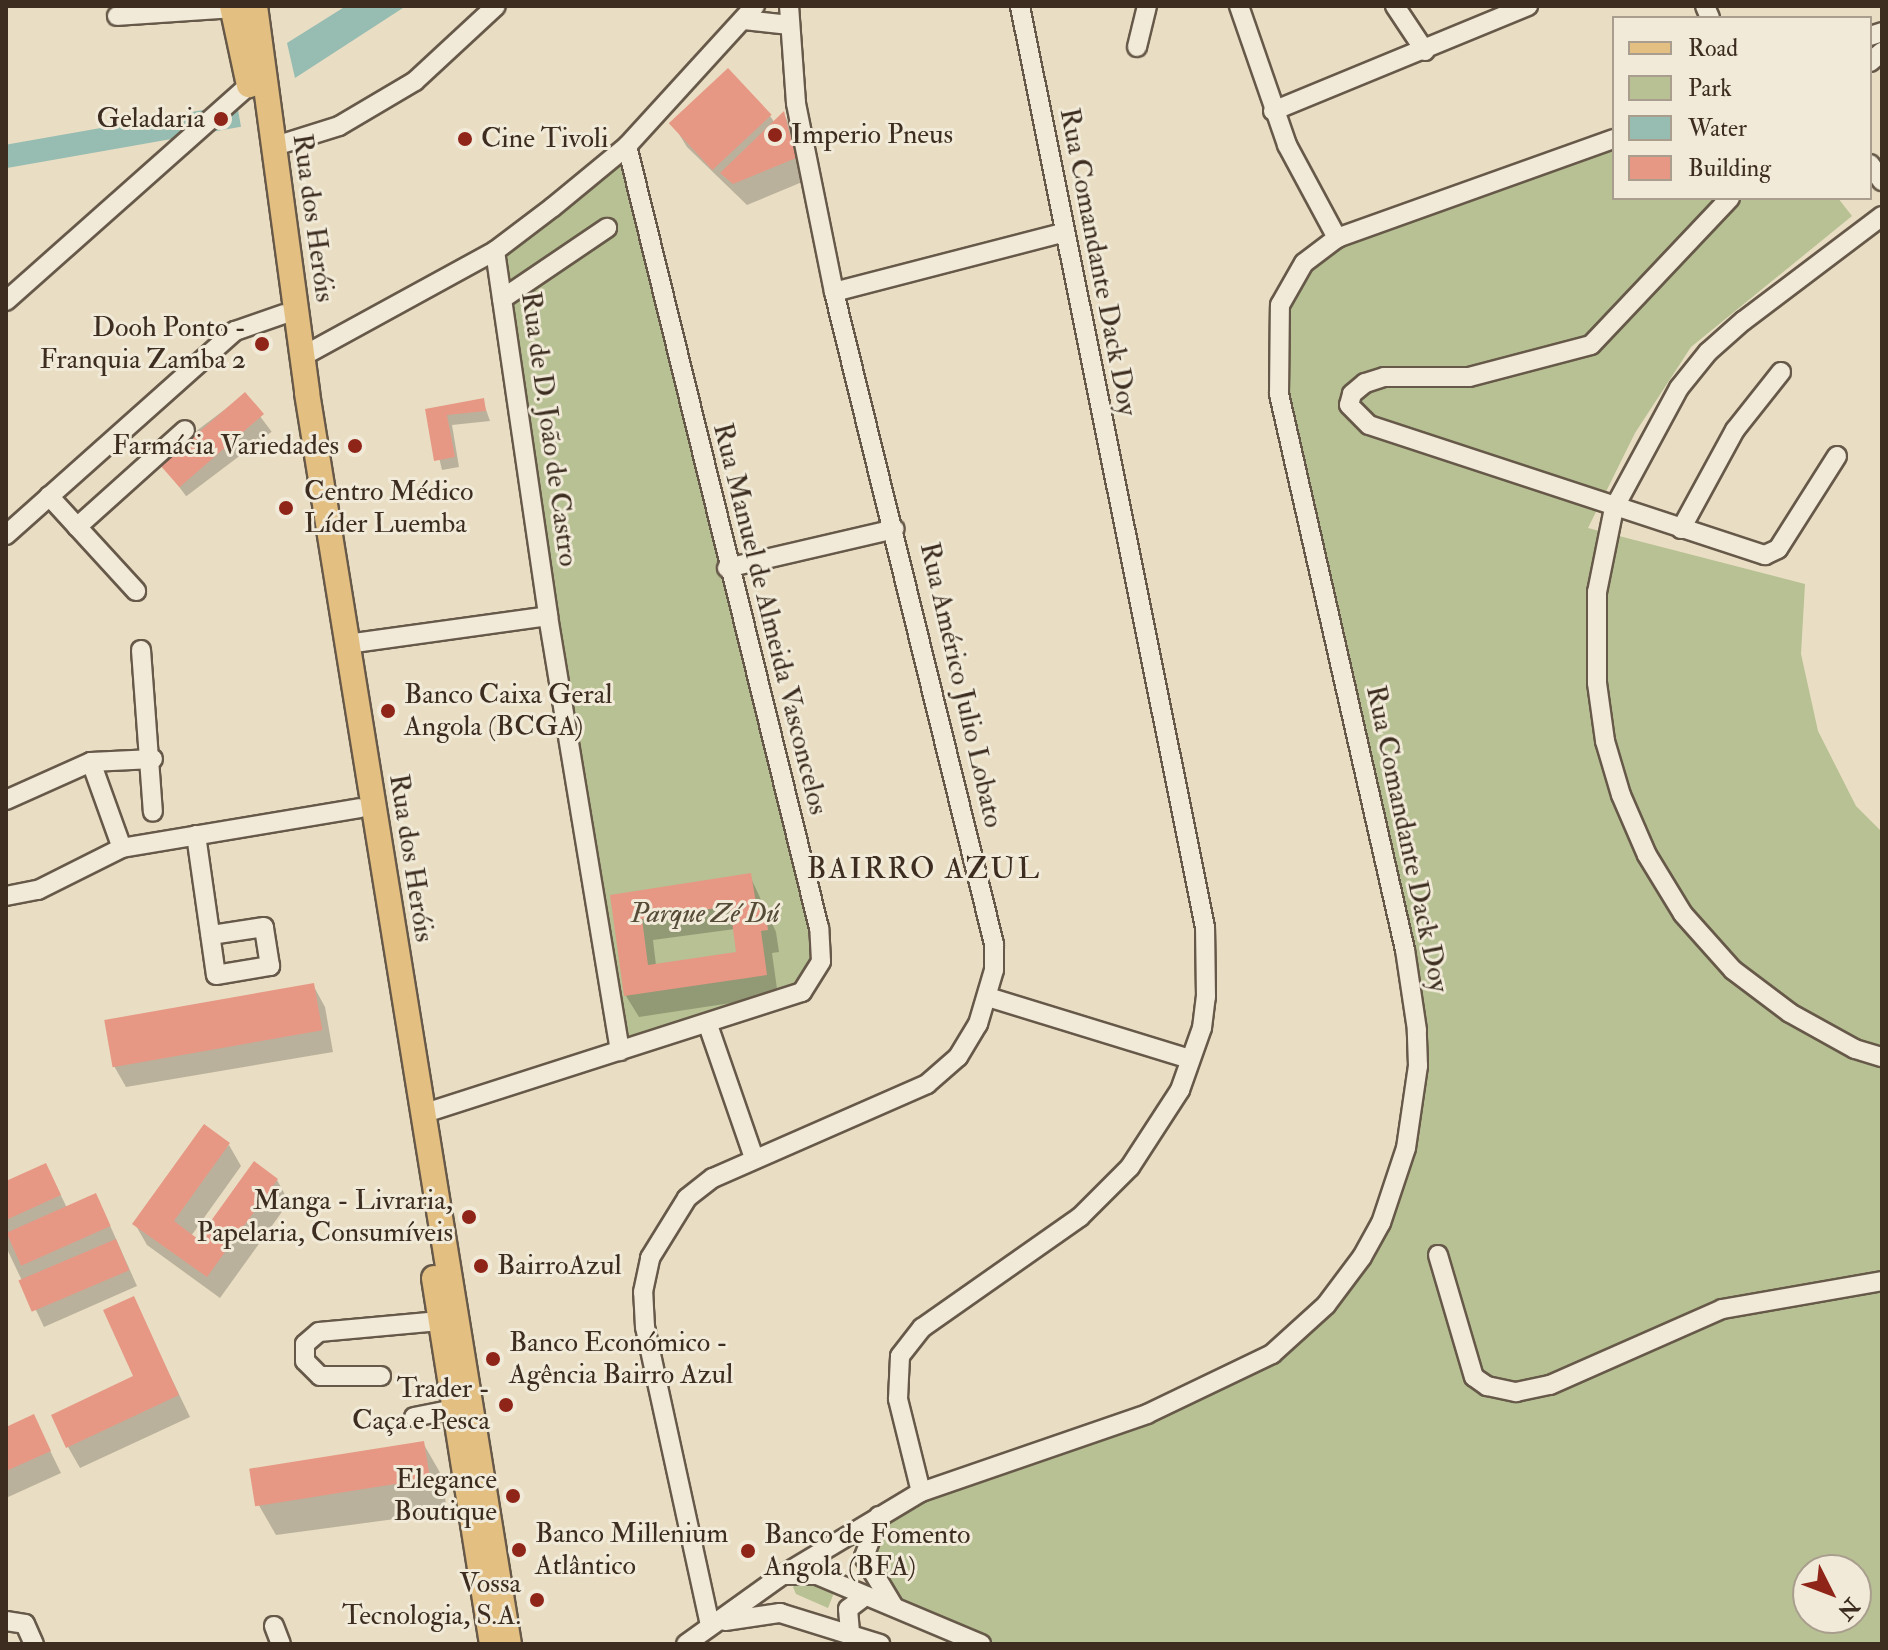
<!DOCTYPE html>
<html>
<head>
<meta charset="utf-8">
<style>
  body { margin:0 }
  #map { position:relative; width:1888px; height:1650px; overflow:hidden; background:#e9dec3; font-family:"IM FELL Double Pica",serif }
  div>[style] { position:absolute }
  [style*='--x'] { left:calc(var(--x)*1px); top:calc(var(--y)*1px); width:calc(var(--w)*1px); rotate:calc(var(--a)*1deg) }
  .green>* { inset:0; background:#b7c193 }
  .water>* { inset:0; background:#97bcb2; transform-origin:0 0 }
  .shadow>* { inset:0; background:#0003; transform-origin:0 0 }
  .building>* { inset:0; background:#e69885; transform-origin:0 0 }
  .roads { filter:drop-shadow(2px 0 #675949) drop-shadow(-2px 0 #675949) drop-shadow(0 2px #675949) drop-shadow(0 -2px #675949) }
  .minor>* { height:18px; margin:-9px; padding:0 9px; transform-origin:9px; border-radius:9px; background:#f1ead8 }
  .major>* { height:24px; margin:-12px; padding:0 12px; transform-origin:12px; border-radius:12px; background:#e4bf82 }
  .dots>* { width:22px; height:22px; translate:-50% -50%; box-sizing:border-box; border:4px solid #f1ead8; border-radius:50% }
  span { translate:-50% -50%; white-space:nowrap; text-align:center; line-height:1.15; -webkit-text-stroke:6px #f1ead8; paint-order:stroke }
  .poi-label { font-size:28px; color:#3c2d20 }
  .right { translate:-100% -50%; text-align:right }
  .left { translate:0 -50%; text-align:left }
  .street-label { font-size:28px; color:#3c2d20 }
  .park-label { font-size:28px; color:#554b37; font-style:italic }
  .neighbourhood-label { font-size:30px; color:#3c2d20; letter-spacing:2px }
  .frame { position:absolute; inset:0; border:8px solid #3c2d20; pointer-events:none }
  .legend { position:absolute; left:1612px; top:16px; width:260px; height:184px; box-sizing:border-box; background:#f1ead8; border:2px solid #a99e8e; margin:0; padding:10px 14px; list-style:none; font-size:24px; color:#3c2d20 }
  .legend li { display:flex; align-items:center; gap:16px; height:40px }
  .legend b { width:40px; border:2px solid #a99e8e }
  .north { position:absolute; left:1792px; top:1554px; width:80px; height:80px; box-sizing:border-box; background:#f1ead8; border:2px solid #a99e8e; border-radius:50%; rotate:132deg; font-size:22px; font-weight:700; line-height:32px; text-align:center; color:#3c2d20 }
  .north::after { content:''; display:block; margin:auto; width:28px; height:36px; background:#8f2418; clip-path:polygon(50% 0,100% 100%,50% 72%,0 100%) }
</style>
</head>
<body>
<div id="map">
  <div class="green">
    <div style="clip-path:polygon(evenodd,1614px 138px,1614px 198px,1838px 198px,1852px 216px,1691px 347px,1635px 433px,1588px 528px,1805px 584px,1801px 654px,1818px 731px,1856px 806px,1882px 832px,1882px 1644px,981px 1644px,895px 1609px,865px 1548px,881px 1514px,1147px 1414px,1268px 1356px,1326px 1305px,1395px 1188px,1417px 1030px,1279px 394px,1278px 321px,1319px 250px,1614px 138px,1808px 1570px,1856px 1570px,1856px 1618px,1808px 1618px,1808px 1570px)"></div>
    <div style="clip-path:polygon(627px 146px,819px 928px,811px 985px,620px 1051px,495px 251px)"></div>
    <div style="clip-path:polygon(800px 1581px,835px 1590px,828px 1608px,796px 1594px,793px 1587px)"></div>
  </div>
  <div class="water">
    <div style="clip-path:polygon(346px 6px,406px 6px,295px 78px,287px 43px)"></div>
    <div style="left:237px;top:104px;width:23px;height:312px;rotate:80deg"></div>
  </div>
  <div class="shadow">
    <div style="clip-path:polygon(784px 115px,796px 135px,807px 180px,747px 205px,687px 147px,674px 126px,770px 116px,775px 123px)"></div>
    <div style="left:244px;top:395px;width:46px;height:107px;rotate:53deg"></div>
    <div style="clip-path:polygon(483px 401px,490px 421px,452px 425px,459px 467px,442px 470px,428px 411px)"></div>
    <div style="clip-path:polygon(evenodd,750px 876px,776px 932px,779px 952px,772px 953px,778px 996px,639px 1017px,626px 996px,612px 897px,750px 876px,735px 929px,739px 954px,656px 965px,653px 940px,735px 929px)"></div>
    <div style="clip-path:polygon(313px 985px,325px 1007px,333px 1052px,126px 1087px,114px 1066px)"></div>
    <div style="clip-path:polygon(229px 1145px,241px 1166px,191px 1236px,199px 1242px,277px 1180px,289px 1202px,220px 1298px,147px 1245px,135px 1224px)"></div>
    <div style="clip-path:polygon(54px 1181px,67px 1208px,104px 1212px,137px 1286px,44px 1327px,6px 1247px,6px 1183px)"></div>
    <div style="clip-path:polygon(133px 1299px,190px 1417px,80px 1468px,68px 1447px,135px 1377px)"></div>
    <div style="clip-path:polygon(33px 1416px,61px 1473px,6px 1498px,6px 1429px)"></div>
    <div style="clip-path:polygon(423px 1443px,442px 1476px,447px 1512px,276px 1535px,257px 1502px)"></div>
  </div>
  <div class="building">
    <div style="left:728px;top:68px;width:64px;height:81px;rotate:47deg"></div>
    <div style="clip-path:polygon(784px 111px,796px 158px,733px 184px,720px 173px)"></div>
    <div style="left:245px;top:392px;width:29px;height:112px;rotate:49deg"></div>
    <div style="clip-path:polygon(484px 398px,486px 411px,447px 415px,455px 457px,434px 461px,425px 409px)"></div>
    <div style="clip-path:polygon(evenodd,751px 873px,757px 909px,765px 908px,768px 930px,761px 931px,767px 975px,624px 996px,610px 895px,751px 873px,730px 906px,736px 952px,648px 965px,642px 919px,730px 906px)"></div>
    <div style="left:314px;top:983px;width:48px;height:213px;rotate:80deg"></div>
    <div style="clip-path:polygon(204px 1124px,230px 1143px,174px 1221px,198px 1239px,254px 1161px,278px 1179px,207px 1277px,132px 1224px)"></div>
    <div style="clip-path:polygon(46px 1163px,61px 1195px,6px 1220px,6px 1181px)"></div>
    <div style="left:96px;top:1193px;width:36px;height:98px;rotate:66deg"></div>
    <div style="left:116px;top:1239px;width:34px;height:106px;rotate:67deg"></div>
    <div style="clip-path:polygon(134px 1296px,179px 1395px,66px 1448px,51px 1415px,133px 1376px,103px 1310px)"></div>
    <div style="clip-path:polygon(34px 1414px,51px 1451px,6px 1471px,6px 1427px)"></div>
    <div style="left:424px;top:1441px;width:38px;height:177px;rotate:81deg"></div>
  </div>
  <div class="roads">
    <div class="minor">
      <div style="--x:1239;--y:6;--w:147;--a:70.9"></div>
      <div style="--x:1287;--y:145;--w:106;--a:61.7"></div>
      <div style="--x:1395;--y:6;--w:54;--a:56.3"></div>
      <div style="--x:1705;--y:6;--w:13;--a:67"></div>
      <div style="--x:117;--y:16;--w:116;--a:-3.9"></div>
      <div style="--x:744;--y:20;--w:46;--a:6.2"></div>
      <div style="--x:1870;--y:36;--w:13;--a:-18"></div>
      <div style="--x:1137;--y:47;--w:42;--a:-76.3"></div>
      <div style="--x:1870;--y:62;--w:16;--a:-40"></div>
      <div style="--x:1273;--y:111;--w:276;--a:-22.4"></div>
      <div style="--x:272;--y:147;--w:70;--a:-17.4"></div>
      <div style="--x:339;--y:126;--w:88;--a:-30.6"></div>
      <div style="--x:415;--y:81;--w:110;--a:-42.8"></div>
      <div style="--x:1870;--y:164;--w:21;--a:55"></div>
      <div style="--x:1730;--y:198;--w:202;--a:133.4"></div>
      <div style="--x:1591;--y:345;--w:126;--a:165.3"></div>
      <div style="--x:1469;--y:377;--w:85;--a:180"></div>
      <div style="--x:1384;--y:377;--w:20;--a:162"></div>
      <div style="--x:1365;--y:383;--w:17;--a:140"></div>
      <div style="--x:1352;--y:394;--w:11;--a:105"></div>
      <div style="--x:1349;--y:405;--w:28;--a:45"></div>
      <div style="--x:1369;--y:425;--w:417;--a:18.2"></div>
      <div style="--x:1765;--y:555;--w:14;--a:-25"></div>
      <div style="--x:1778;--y:549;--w:110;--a:-57.6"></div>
      <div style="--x:1882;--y:216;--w:174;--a:142.9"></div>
      <div style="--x:1743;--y:321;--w:47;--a:138.5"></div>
      <div style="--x:1708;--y:352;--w:46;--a:128.9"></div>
      <div style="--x:1679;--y:388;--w:136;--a:118.4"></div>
      <div style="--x:1614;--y:508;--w:86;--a:101.4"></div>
      <div style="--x:1597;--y:592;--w:91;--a:90"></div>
      <div style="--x:1597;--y:683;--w:59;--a:82.1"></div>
      <div style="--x:1605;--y:741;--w:56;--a:73.5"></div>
      <div style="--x:1621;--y:795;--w:65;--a:66.6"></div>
      <div style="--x:1647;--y:855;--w:69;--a:58.6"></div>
      <div style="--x:1683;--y:914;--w:75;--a:48.2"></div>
      <div style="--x:1733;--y:970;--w:71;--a:37"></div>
      <div style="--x:1790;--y:1013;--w:74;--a:29"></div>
      <div style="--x:1855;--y:1049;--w:28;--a:17"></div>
      <div style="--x:495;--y:251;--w:369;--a:81.7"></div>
      <div style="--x:548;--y:616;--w:441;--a:80.6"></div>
      <div style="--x:834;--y:292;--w:236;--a:-14.5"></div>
      <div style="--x:502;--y:299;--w:127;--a:-34.1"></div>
      <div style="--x:6;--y:301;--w:325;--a:-41.6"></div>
      <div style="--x:303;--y:356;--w:219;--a:-28.7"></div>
      <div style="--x:495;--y:251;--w:73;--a:-37.2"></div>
      <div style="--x:553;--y:207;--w:96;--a:-39.5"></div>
      <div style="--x:627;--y:146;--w:190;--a:-47.6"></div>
      <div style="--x:49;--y:496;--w:129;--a:47.5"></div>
      <div style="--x:77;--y:527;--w:145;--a:-41.9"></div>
      <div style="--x:1681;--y:529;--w:113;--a:-61.4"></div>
      <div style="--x:1735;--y:430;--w:74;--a:-51.6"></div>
      <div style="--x:6;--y:535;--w:307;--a:-41.7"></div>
      <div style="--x:235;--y:331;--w:52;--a:-19.1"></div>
      <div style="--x:727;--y:568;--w:172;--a:-13.1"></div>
      <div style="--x:347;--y:644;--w:203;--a:-7.9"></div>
      <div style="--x:141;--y:650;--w:162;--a:85.8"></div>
      <div style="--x:91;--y:762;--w:91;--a:70.2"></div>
      <div style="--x:6;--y:800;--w:93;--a:-24.1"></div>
      <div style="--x:91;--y:762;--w:62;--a:-2.8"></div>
      <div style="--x:196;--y:835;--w:141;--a:81.9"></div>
      <div style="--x:216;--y:975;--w:55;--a:-9.5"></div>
      <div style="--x:270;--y:966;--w:39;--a:-99"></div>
      <div style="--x:264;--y:927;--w:54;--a:171.4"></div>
      <div style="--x:6;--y:896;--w:33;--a:-11"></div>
      <div style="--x:38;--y:890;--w:94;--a:-26.6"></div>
      <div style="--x:122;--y:848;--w:241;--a:-9.5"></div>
      <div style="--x:988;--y:997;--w:211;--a:17.1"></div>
      <div style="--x:708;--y:1025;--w:141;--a:70.9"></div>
      <div style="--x:422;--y:1114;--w:399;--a:-17.8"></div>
      <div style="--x:802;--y:992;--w:36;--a:-58"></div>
      <div style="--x:821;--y:961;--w:33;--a:-93"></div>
      <div style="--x:819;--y:928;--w:805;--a:-103.79"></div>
      <div style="--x:1438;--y:1255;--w:127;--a:73.6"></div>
      <div style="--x:1474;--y:1377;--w:16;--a:35"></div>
      <div style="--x:1487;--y:1386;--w:30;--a:12"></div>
      <div style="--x:1516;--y:1392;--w:35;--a:-12"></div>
      <div style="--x:1550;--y:1385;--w:188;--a:-23.8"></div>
      <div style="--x:1722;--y:1309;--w:162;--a:-9.9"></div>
      <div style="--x:381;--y:1376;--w:61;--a:180"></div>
      <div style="--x:320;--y:1376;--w:21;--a:-135"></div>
      <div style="--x:305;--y:1361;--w:17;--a:-90"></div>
      <div style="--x:305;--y:1344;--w:18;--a:-41"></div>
      <div style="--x:319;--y:1332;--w:121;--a:-5.2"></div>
      <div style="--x:414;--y:1417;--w:41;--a:-11.3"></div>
      <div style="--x:921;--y:1492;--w:96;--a:-103.9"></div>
      <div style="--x:898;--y:1399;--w:43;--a:-87.3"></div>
      <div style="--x:900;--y:1356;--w:36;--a:-52"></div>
      <div style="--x:922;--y:1328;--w:193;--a:-35.1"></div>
      <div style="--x:1080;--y:1217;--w:71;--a:-45"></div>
      <div style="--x:1130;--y:1167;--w:92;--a:-57"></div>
      <div style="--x:1180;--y:1090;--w:66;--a:-70.5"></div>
      <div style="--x:1202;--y:1028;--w:31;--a:-83"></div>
      <div style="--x:1206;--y:997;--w:70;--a:-90.8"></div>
      <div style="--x:1205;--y:927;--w:939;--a:-101.36"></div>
      <div style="--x:879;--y:1516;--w:44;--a:110.1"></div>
      <div style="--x:864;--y:1557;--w:58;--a:59"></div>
      <div style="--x:786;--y:1575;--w:31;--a:0"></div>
      <div style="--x:817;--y:1575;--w:178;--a:22.8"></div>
      <div style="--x:6;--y:1621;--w:19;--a:9"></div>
      <div style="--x:25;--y:1624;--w:22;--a:66"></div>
      <div style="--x:725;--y:1621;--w:56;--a:-8.3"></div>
      <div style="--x:780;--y:1613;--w:105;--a:17.2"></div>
      <div style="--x:710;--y:1625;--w:305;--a:-102.3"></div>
      <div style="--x:645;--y:1327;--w:35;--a:-93"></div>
      <div style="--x:643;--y:1292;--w:35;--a:-78"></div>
      <div style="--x:650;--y:1258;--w:70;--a:-58.3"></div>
      <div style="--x:687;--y:1198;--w:33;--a:-38"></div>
      <div style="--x:713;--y:1178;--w:234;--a:-23.7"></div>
      <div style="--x:927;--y:1084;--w:41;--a:-41.1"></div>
      <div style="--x:958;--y:1057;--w:39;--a:-59"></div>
      <div style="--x:978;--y:1024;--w:56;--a:-73.5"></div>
      <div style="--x:994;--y:970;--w:26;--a:-90"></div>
      <div style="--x:994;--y:944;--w:671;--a:-103.79"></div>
      <div style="--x:834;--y:292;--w:193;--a:-101.4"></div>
      <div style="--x:796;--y:103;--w:97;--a:-94.1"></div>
      <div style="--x:274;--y:1626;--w:19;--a:69"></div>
      <div style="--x:850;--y:1632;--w:23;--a:-95"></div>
      <div style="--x:848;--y:1609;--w:21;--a:-37"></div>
      <div style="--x:686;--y:1644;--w:117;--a:-35.6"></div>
      <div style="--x:781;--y:1576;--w:163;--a:-31"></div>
      <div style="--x:921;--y:1492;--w:239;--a:-19"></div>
      <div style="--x:1147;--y:1414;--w:139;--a:-25.6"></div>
      <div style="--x:1272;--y:1354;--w:73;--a:-42.2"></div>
      <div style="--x:1326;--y:1305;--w:60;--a:-53.1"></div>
      <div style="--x:1362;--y:1257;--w:39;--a:-61"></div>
      <div style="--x:1381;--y:1223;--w:79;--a:-71.6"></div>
      <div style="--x:1406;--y:1148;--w:83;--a:-81.7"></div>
      <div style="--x:1418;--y:1066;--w:36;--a:-92"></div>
      <div style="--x:1417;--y:1030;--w:81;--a:-98.5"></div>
      <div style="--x:1405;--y:950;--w:570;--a:-102.77"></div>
      <div style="--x:1279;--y:394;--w:89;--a:-89.4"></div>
      <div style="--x:1280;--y:305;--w:48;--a:-60.3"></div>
      <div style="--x:1304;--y:263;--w:41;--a:-37.1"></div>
      <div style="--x:1337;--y:238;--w:294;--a:-19.7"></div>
    </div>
    <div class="major">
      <div style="--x:232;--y:6;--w:81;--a:77.9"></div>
      <div style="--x:255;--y:6;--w:390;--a:82.3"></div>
      <div style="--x:307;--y:393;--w:1267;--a:80.83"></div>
      <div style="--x:434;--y:1278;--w:371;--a:81"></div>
    </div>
  </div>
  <div class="dots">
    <div style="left:221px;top:119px;background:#8f2418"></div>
    <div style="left:775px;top:135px;background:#8f2418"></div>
    <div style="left:465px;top:139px;background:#8f2418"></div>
    <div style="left:262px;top:344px;background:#8f2418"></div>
    <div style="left:355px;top:446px;background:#8f2418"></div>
    <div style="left:286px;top:508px;background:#8f2418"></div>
    <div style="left:388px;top:711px;background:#8f2418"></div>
    <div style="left:469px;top:1217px;background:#8f2418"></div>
    <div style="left:481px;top:1266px;background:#8f2418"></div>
    <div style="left:493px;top:1359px;background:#8f2418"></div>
    <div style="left:506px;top:1405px;background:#8f2418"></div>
    <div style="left:513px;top:1496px;background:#8f2418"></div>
    <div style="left:519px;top:1550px;background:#8f2418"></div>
    <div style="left:748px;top:1551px;background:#8f2418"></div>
    <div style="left:537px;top:1600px;background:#8f2418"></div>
  </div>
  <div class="poi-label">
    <span class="right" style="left:205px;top:119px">Geladaria</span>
    <span class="left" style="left:791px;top:135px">Imperio Pneus</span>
    <span class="left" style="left:481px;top:139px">Cine Tivoli</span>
    <span class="right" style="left:246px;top:344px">Dooh Ponto -<br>Franquia Zamba 2</span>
    <span class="right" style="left:339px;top:446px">Farmácia Variedades</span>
    <span class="left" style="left:304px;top:508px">Centro Médico<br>Líder Luemba</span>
    <span class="left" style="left:404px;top:711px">Banco Caixa Geral<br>Angola (BCGA)</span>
    <span class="right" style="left:453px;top:1217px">Manga - Livraria,<br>Papelaria, Consumíveis</span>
    <span class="left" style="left:497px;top:1266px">BairroAzul</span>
    <span class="left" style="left:509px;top:1359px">Banco Económico -<br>Agência Bairro Azul</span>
    <span class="right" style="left:490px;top:1405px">Trader -<br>Caça e Pesca</span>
    <span class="right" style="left:497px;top:1496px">Elegance<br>Boutique</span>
    <span class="left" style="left:535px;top:1550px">Banco Millenium<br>Atlântico</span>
    <span class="left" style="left:764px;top:1551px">Banco de Fomento<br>Angola (BFA)</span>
    <span class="right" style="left:521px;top:1600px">Vossa<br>Tecnologia, S.A.</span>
  </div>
  <div class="street-label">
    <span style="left:313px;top:218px;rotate:82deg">Rua dos Heróis</span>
    <span style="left:1098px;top:262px;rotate:79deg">Rua Comandante Dack Doy</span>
    <span style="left:549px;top:429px;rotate:82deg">Rua de D. João de Castro</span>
    <span style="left:770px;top:619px;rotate:76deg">Rua Manuel de Almeida Vasconcelos</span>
    <span style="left:961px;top:685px;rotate:77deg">Rua Américo Julio Lobato</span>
    <span style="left:1407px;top:839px;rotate:78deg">Rua Comandante Dack Doy</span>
    <span style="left:411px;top:858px;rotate:81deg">Rua dos Heróis</span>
  </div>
  <div class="park-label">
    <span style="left:705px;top:914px">Parque Zé Dú</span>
  </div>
  <div class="neighbourhood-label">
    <span style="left:924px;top:869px">BAIRRO AZUL</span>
  </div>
  <div class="frame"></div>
  <ul class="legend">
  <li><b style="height:10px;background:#e4bf82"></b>Road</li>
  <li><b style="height:22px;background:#b7c193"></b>Park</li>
  <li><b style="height:22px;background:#97bcb2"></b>Water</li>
  <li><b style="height:22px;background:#e69885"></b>Building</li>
  </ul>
  <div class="north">N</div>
</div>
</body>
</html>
